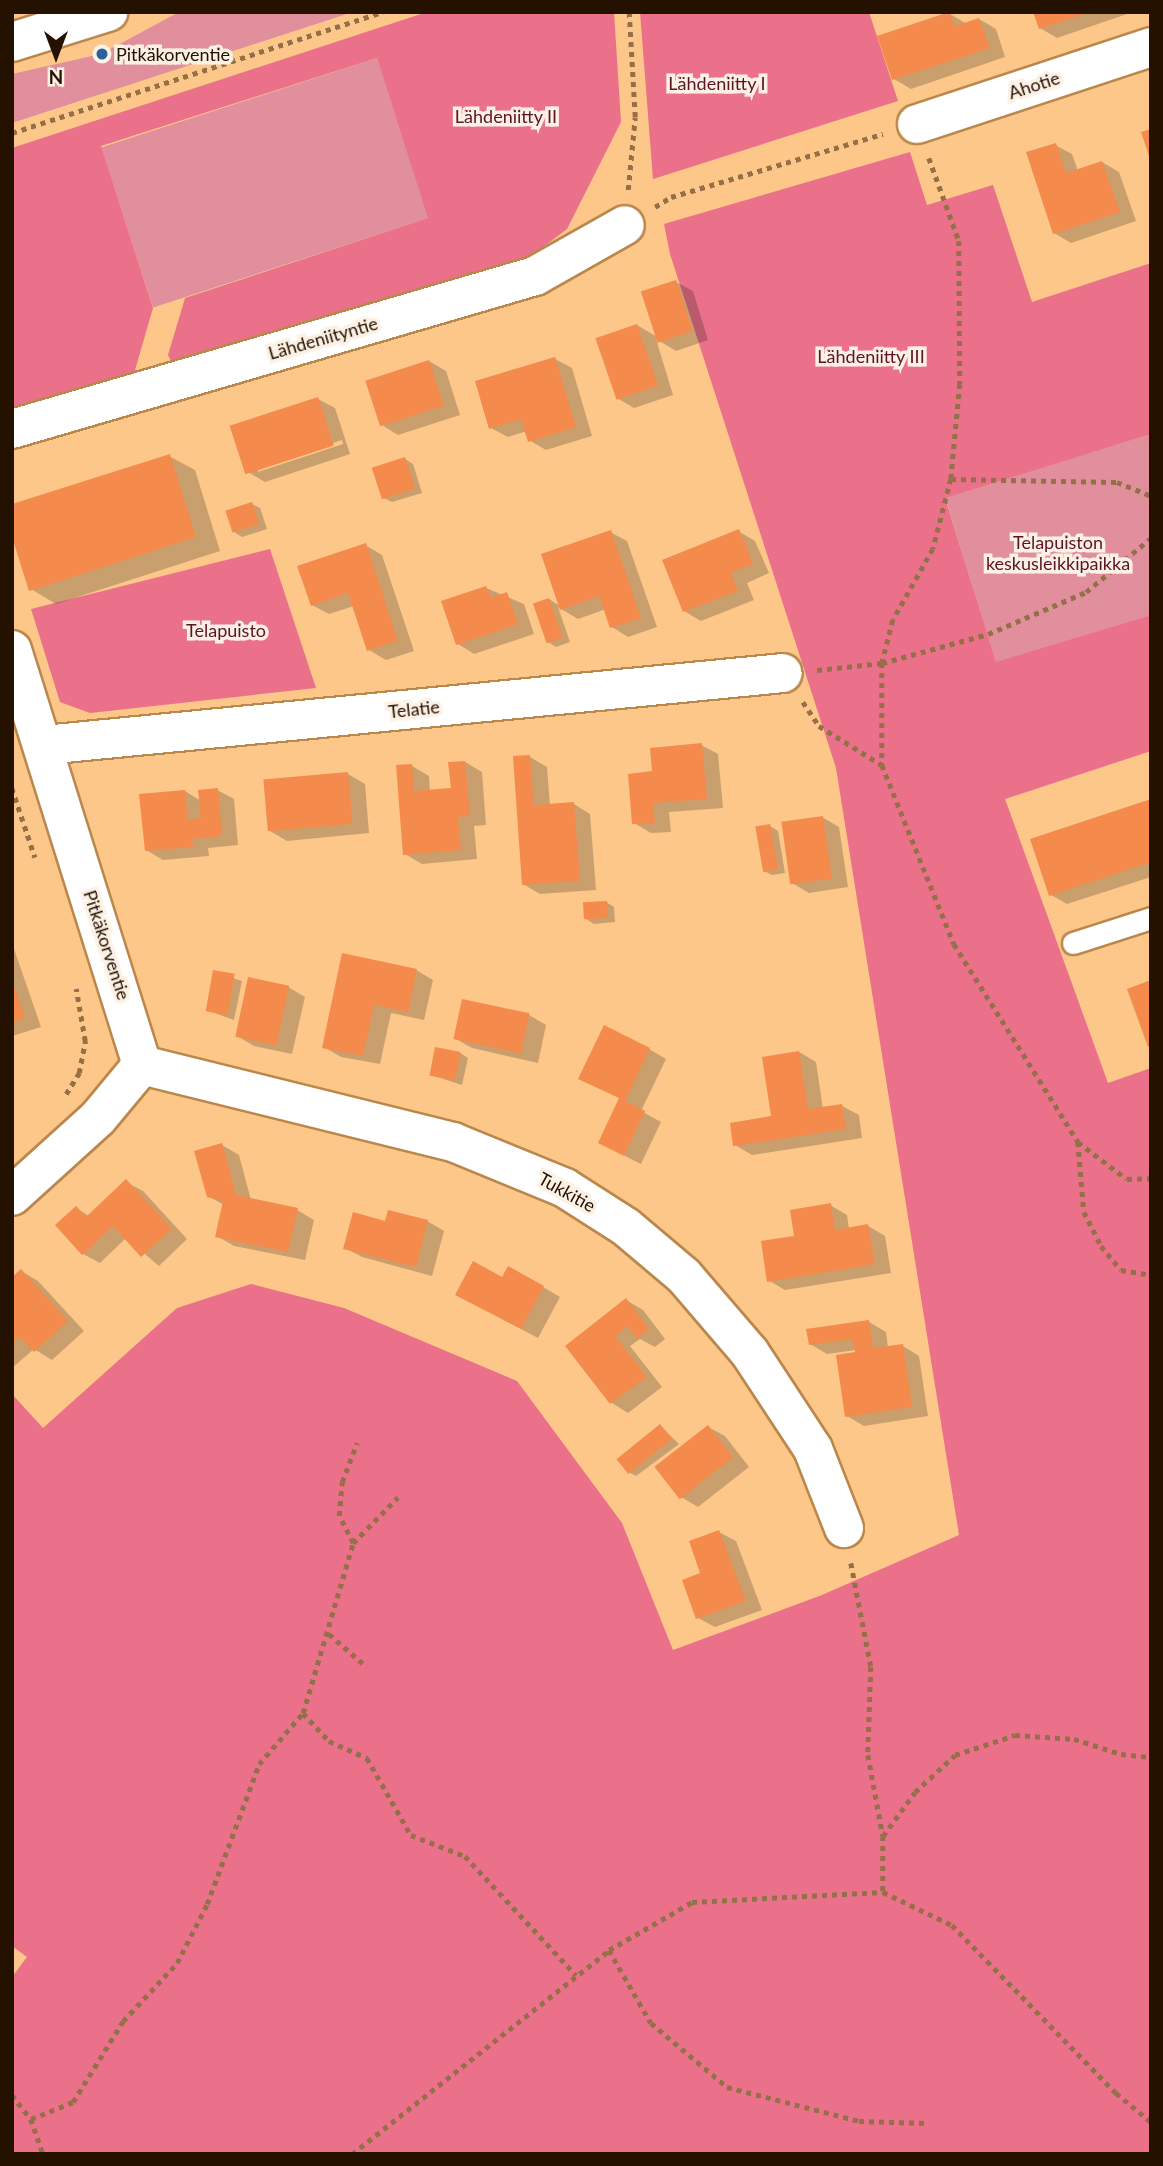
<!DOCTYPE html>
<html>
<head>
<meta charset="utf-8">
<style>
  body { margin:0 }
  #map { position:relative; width:1163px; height:2166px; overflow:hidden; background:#fdc78a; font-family:Lato,sans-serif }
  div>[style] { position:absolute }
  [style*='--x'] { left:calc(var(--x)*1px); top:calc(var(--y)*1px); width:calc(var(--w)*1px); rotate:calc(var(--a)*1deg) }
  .green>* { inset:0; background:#e18f9c; transform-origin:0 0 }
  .forest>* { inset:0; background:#ea7189 }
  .shadow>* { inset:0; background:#0003 }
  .building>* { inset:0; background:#f48a4b; transform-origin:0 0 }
  .path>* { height:4.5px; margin-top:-2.25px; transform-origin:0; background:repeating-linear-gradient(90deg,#956f48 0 5px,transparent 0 10px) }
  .roads { filter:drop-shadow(2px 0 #ba874c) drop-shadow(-2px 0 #ba874c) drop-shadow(0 2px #ba874c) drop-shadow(0 -2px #ba874c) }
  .service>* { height:21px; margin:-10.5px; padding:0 10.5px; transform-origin:10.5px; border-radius:10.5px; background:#fff }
  .minor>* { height:38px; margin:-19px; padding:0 19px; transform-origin:19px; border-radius:19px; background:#fff }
  .tertiary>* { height:38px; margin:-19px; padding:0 19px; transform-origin:19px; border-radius:19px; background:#fff }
  .dots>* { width:19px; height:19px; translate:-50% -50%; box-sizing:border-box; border:4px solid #fcf1e5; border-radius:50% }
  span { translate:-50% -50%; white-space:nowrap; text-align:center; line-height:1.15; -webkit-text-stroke:7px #fcf1e5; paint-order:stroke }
  .poi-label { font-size:18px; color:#241100 }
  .left { translate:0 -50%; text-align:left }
  .park-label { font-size:18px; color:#5e1228 }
  .street-label { font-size:18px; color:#241100 }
  .frame { position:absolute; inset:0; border:14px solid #241100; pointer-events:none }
  .north { position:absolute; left:21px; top:21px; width:70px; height:70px; -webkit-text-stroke:5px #fcf1e5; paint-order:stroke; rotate:180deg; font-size:19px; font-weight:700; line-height:28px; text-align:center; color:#241100 }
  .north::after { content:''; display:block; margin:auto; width:24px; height:32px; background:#241100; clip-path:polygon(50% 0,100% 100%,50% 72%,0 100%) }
</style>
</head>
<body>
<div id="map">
  <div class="green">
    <div style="clip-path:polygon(179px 12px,353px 12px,12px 123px,12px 74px,101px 54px)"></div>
    <div style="left:377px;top:58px;width:168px;height:290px;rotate:72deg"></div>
    <div style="clip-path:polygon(1151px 434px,1151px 615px,996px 663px,945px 497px)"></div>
  </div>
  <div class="forest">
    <div style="clip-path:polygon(427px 12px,614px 12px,621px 122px,567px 229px,530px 257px,173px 365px,168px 355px,185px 298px,428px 218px,377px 58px,101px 146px,153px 308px,133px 377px,12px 413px,12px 148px)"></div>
    <div style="clip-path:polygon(640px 12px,869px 12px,898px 101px,653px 179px)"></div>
    <div style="clip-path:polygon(910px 152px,927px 205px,993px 185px,1032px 302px,1151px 263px,1151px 434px,945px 498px,996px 662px,1151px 615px,1151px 751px,1005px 799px,1108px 1083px,1151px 1068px,1151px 2154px,12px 2154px,12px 1977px,27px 1957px,12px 1946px,12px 1394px,43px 1428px,177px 1308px,251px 1284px,344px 1308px,517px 1381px,622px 1523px,673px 1650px,822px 1595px,959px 1535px,836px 768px,670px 254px,664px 224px)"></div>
    <div style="clip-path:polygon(270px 549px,316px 688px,90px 713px,60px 702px,31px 609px)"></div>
  </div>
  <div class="shadow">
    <div style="clip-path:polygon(1035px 12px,1133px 12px,1057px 38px,1040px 28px)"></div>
    <div style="clip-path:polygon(950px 14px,967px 24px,979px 19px,996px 29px,1005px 57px,911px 89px,894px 79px,880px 38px)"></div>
    <div style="clip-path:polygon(1055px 145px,1072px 154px,1078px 171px,1102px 162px,1119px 172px,1136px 221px,1071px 243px,1054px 233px)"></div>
    <div style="clip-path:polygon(676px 282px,693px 291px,708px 340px,676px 351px,656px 339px,673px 395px,634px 408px,617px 398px,637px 325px,657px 337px)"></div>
    <div style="clip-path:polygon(555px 359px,572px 368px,592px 436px,546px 450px,529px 440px,527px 431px,508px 437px,491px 428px)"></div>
    <div style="clip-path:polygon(429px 361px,446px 371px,460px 415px,398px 435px,382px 425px)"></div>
    <div style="clip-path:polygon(evenodd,318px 399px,335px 408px,350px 454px,265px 482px,248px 472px,318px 399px,342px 440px,343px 444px,258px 472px,258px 468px,342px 440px)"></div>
    <div style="clip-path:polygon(169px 456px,195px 470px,220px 551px,56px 604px,31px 589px)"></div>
    <div style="clip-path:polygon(405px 459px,413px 464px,422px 493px,392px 502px,384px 498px)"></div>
    <div style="clip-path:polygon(252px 504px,260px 508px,267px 529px,242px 537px,234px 532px)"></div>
    <div style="clip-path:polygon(738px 531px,755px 541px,769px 573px,747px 583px,754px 600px,701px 621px,684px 611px)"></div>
    <div style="clip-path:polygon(610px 532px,627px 541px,657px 627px,628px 637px,612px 627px,606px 609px,578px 619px,558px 607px,570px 642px,556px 647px,548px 642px,549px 599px,560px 606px)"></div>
    <div style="clip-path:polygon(365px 545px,382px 555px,414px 651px,386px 660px,369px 650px,354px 606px,329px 614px,312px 605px)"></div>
    <div style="clip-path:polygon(486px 588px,524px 604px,534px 634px,474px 654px,458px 644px)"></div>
    <div style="clip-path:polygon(701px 745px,718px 754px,723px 808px,669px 812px,671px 832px,651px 833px,634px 823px,654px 773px)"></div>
    <div style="clip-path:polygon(530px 757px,547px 767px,550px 806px,574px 804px,590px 814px,596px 890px,540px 894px,523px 884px)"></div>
    <div style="clip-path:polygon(465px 762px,482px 772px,486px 825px,474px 826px,477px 859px,422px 864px,405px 854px,412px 766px,429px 776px,430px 791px,452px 789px)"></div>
    <div style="clip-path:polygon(348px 774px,365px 784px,369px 833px,287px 841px,270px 831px)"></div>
    <div style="clip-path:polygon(217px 790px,234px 799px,238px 845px,208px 848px,209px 856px,163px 860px,146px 850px,185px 791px,201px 801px)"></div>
    <div style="clip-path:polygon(1151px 801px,1151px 877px,1067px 904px,1051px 895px)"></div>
    <div style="clip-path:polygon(822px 817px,839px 827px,848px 887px,809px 893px,792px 883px)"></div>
    <div style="clip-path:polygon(770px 826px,778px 831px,785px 873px,772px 875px,764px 871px)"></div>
    <div style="clip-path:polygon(606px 902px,614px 907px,615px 922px,594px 924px,586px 919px)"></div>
    <div style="clip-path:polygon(12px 943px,41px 1027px,12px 1036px)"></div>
    <div style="clip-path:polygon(344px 955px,416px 970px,433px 980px,424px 1020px,391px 1013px,380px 1064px,341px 1057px,324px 1047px)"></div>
    <div style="clip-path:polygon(214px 972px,242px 981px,234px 1020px,206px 1010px)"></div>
    <div style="clip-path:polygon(288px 987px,305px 997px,292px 1054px,254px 1046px,237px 1036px)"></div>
    <div style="clip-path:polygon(529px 1015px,546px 1025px,538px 1063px,472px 1048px,456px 1039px)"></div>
    <div style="clip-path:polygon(649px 1049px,666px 1059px,641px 1111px,661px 1122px,641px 1164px,617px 1152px,621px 1099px,580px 1078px)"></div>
    <div style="clip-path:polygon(799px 1052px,816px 1062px,823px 1109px,842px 1106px,859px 1115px,862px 1138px,752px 1155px,735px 1145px,773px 1118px)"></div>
    <div style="clip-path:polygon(460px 1053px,468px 1058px,462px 1085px,431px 1075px)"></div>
    <div style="clip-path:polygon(222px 1145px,239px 1155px,251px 1200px,297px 1210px,314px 1220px,305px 1260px,234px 1246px,217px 1236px,224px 1205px,208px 1196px)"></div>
    <div style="clip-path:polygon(126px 1182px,143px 1191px,187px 1239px,159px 1266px,126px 1238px,100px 1263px,83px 1254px,76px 1208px,89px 1216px)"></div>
    <div style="clip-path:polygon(830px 1205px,847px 1215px,849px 1229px,868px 1226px,885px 1236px,891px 1273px,785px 1290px,768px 1280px,796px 1238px)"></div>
    <div style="clip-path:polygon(427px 1221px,444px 1231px,432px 1276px,362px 1257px,345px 1248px,386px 1223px)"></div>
    <div style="clip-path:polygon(21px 1271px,38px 1281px,84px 1331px,52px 1360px,34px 1349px,12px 1368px,12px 1279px)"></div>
    <div style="clip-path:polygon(503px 1279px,543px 1287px,560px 1297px,538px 1338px,474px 1304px)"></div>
    <div style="clip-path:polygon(626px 1300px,643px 1310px,665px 1339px,655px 1347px,640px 1339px,630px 1346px,662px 1387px,628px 1413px,612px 1403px,567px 1346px)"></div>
    <div style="clip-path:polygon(869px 1322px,886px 1332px,888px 1348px,903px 1346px,919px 1356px,928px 1416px,864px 1426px,847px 1416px,856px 1350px,827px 1354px,810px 1344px)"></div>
    <div style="clip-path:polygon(660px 1426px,679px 1444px,636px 1476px,628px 1472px)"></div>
    <div style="clip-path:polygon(708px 1427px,725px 1436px,749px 1467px,698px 1507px,681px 1497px)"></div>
    <div style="clip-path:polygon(719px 1532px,736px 1541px,762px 1610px,715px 1627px,698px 1618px,703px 1574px)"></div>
  </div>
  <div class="building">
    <div style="clip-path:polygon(949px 12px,955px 26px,979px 18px,990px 48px,892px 80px,877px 36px)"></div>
    <div style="clip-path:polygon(1033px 12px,1088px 12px,1088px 13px,1039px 29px)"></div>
    <div style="clip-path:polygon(1151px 129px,1151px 159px,1150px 159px,1141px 132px)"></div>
    <div style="clip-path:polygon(1056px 143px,1066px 173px,1102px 161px,1120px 212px,1053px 234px,1026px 152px)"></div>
    <div style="left:676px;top:280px;width:54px;height:37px;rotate:72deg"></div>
    <div style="left:637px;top:324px;width:65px;height:44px;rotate:71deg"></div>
    <div style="clip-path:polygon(555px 357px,576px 427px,528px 442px,521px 419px,489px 429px,475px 381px)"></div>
    <div style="left:429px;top:360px;width:48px;height:67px;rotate:72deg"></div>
    <div style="left:318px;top:397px;width:51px;height:93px;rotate:72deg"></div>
    <div style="clip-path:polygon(170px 454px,196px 537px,29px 591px,12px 537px,12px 504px)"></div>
    <div style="left:405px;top:457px;width:33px;height:35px;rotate:72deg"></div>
    <div style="left:252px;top:502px;width:23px;height:28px;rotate:72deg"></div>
    <div style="clip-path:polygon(739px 529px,753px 564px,731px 573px,738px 591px,683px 612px,662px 560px)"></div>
    <div style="clip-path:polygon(611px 530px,641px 618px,610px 628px,599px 596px,560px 610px,541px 554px)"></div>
    <div style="clip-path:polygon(366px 543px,398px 641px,367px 651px,348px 593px,311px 606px,297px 566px)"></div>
    <div style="clip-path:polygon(486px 586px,491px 598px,507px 592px,518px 624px,456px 645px,441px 601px)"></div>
    <div style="left:549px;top:598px;width:42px;height:17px;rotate:71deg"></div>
    <div style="clip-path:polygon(702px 743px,707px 799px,653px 803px,655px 823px,632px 824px,628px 774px,652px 771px,650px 748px)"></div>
    <div style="clip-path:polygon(530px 755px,534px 805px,574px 802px,580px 881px,522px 885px,513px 756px)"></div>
    <div style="clip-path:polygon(465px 761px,470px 816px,458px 817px,461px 850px,403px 855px,396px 765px,412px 764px,414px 791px,451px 788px,448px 762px)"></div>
    <div style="left:348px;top:772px;width:52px;height:85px;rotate:85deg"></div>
    <div style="clip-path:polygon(218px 788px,222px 836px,192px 839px,193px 847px,145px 851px,139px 794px,185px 790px,188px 819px,201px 818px,198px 790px)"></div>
    <div style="clip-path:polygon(1151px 799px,1151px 862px,1049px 896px,1030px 839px)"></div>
    <div style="left:823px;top:816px;width:63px;height:42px;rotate:82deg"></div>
    <div style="left:770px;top:824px;width:46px;height:15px;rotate:80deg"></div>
    <div style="left:607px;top:901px;width:17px;height:24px;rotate:87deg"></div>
    <div style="clip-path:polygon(342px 953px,417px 969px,408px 1012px,374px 1005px,363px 1056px,322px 1048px)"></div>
    <div style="left:213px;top:970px;width:22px;height:42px;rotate:10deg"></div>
    <div style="left:248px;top:977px;width:42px;height:61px;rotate:12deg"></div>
    <div style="clip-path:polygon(12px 980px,25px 1018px,12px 1022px)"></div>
    <div style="clip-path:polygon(1151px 980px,1151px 1046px,1148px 1047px,1127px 989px)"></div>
    <div style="left:462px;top:999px;width:69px;height:41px;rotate:12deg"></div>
    <div style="clip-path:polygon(604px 1025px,650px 1048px,625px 1101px,645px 1111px,624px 1156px,598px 1143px,619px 1098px,578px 1079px)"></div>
    <div style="left:435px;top:1047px;width:26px;height:29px;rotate:11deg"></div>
    <div style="clip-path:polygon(799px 1051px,808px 1109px,842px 1104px,846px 1129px,733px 1146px,730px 1123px,771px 1116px,762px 1057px)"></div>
    <div style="clip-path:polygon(222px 1143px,236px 1195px,298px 1208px,288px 1252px,215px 1237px,223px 1201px,207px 1197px,194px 1151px)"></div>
    <div style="clip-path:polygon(126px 1179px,172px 1229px,141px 1257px,113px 1226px,82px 1255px,55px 1225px,76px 1206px,86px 1217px)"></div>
    <div style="clip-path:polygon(831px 1203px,835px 1230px,868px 1224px,875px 1264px,767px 1282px,761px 1241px,794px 1236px,790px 1210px)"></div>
    <div style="clip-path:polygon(388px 1210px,428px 1220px,416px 1267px,343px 1249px,353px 1212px,385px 1221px)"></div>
    <div style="clip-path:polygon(473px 1261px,502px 1277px,508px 1266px,544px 1286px,521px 1329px,455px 1295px)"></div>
    <div style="clip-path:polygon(21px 1269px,68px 1321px,34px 1352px,20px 1337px,12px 1344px,12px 1277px)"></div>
    <div style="clip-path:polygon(626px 1298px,649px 1329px,637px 1339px,627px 1326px,615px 1336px,647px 1377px,610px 1404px,565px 1346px)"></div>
    <div style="clip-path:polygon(869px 1320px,873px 1348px,903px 1344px,912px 1407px,845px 1417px,836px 1355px,855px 1352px,853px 1339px,809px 1345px,806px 1329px)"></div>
    <div style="left:660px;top:1424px;width:19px;height:56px;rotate:51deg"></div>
    <div style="left:708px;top:1425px;width:41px;height:68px;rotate:52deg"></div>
    <div style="clip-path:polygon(719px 1530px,746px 1601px,696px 1619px,682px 1580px,700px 1573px,689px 1541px)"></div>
  </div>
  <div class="path">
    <div style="--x:12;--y:133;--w:390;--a:-18.1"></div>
    <div style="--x:929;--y:158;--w:88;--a:70.1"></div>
    <div style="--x:959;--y:241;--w:143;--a:89.6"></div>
    <div style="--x:960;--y:384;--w:95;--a:95.4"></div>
    <div style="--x:951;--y:479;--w:72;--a:104.4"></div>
    <div style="--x:933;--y:549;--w:81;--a:119.4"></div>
    <div style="--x:893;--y:620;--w:44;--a:104.3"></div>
    <div style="--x:882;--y:663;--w:102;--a:90"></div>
    <div style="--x:882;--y:765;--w:193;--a:68.1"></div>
    <div style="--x:954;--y:944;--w:234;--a:57.9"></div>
    <div style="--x:1078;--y:1142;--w:61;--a:37.1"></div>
    <div style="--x:1127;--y:1179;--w:24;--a:-2"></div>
    <div style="--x:628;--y:190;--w:73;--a:-84.5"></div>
    <div style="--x:635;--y:117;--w:105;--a:-93.3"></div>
    <div style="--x:655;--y:207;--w:19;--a:-32"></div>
    <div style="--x:671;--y:197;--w:221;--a:-16.6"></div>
    <div style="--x:951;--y:479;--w:166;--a:1"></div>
    <div style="--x:1117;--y:482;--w:37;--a:22"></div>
    <div style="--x:817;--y:670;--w:65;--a:-6.1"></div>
    <div style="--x:882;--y:663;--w:110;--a:-15.3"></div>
    <div style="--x:988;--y:634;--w:107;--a:-23.2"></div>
    <div style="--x:1086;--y:592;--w:85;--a:-39.7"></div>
    <div style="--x:803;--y:702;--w:29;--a:56"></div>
    <div style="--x:819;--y:726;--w:74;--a:31.8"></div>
    <div style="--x:12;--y:788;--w:73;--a:71.6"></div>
    <div style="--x:66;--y:1094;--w:25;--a:-58"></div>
    <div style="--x:79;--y:1073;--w:33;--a:-79"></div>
    <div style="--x:85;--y:1041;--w:53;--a:-99.8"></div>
    <div style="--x:1078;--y:1142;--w:70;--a:85.1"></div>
    <div style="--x:1084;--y:1212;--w:38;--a:63"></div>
    <div style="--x:1101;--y:1246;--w:31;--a:50"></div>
    <div style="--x:1121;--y:1270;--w:30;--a:9"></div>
    <div style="--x:353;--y:1543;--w:30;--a:-117"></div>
    <div style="--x:339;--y:1516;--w:34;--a:-85"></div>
    <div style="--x:342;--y:1482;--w:42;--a:-69"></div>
    <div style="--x:851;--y:1563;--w:106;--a:79.1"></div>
    <div style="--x:871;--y:1667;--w:88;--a:92"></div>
    <div style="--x:868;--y:1755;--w:82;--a:79.5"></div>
    <div style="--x:883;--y:1836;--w:56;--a:90"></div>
    <div style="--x:329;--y:1634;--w:50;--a:41"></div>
    <div style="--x:303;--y:1713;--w:38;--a:47"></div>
    <div style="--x:329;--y:1741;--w:42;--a:24.1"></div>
    <div style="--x:367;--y:1758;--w:89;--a:60.3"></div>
    <div style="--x:411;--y:1835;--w:58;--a:21.3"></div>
    <div style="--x:465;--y:1856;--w:163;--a:47"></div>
    <div style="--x:883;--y:1836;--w:54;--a:-54"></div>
    <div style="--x:915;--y:1792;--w:54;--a:-42.8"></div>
    <div style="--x:955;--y:1755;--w:63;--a:-18.4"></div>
    <div style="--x:1015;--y:1735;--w:59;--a:3.9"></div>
    <div style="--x:1074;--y:1739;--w:49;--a:17.7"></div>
    <div style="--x:1121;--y:1754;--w:30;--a:6"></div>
    <div style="--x:609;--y:1950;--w:84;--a:60.1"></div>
    <div style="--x:651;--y:2023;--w:99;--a:40.1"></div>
    <div style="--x:727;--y:2087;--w:136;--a:14.4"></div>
    <div style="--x:859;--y:2121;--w:68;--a:1.7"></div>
    <div style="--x:12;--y:2095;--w:31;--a:52"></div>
    <div style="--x:31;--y:2119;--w:37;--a:71"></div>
    <div style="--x:31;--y:2119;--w:45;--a:-22"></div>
    <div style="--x:73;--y:2102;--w:95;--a:-58.3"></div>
    <div style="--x:123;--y:2021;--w:79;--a:-47"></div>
    <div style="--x:177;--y:1963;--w:66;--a:-63"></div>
    <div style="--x:207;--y:1904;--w:149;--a:-69.6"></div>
    <div style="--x:259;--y:1764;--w:67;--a:-49.2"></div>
    <div style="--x:303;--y:1713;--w:177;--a:-73.6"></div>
    <div style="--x:353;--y:1543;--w:64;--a:-45.6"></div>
    <div style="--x:352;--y:2154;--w:328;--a:-38.4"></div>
    <div style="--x:609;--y:1950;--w:96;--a:-30"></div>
    <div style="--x:692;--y:1902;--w:191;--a:-3"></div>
    <div style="--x:883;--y:1892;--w:76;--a:25.6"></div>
    <div style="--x:952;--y:1925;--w:235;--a:45.7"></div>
    <div style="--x:1116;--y:2093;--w:45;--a:39.6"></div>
  </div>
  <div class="roads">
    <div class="service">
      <div style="--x:1073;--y:943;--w:82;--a:-17.8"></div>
    </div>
    <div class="minor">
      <div style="--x:917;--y:124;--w:246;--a:-18.2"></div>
      <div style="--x:12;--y:429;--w:545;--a:-16.31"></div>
      <div style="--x:535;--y:276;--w:103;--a:-29.5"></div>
      <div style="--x:12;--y:650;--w:435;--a:72.6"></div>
      <div style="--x:142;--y:1065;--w:69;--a:129.7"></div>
      <div style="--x:98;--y:1118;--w:116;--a:137.8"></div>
      <div style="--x:44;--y:745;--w:742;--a:-5.56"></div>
      <div style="--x:142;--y:1065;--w:320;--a:13.9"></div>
      <div style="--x:453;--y:1142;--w:121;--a:22.3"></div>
      <div style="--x:565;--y:1188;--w:72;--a:32.6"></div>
      <div style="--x:626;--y:1227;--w:76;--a:40.2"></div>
      <div style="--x:684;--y:1276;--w:101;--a:49.4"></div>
      <div style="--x:750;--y:1353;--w:115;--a:56.7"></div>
      <div style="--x:813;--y:1449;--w:85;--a:68.6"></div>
    </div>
    <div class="tertiary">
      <div style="--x:12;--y:42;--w:101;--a:-17.4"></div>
    </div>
  </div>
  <div class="dots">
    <div style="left:102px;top:54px;background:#28649b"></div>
  </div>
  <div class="poi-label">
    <span class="left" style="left:116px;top:54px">Pitkäkorventie</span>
  </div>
  <div class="park-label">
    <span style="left:717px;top:83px">Lähdeniitty I</span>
    <span style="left:506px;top:116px">Lähdeniitty II</span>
    <span style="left:871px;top:356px">Lähdeniitty III</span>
    <span style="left:1058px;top:553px">Telapuiston<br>keskusleikkipaikka</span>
    <span style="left:226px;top:630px">Telapuisto</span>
  </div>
  <div class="street-label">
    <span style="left:1034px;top:85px;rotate:-18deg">Ahotie</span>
    <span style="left:323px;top:338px;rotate:-16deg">Lähdeniityntie</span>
    <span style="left:414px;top:709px;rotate:-6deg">Telatie</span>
    <span style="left:107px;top:945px;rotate:72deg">Pitkäkorventie</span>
    <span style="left:567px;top:1192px;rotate:29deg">Tukkitie</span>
  </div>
  <div class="frame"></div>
  <div class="north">N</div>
</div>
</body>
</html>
